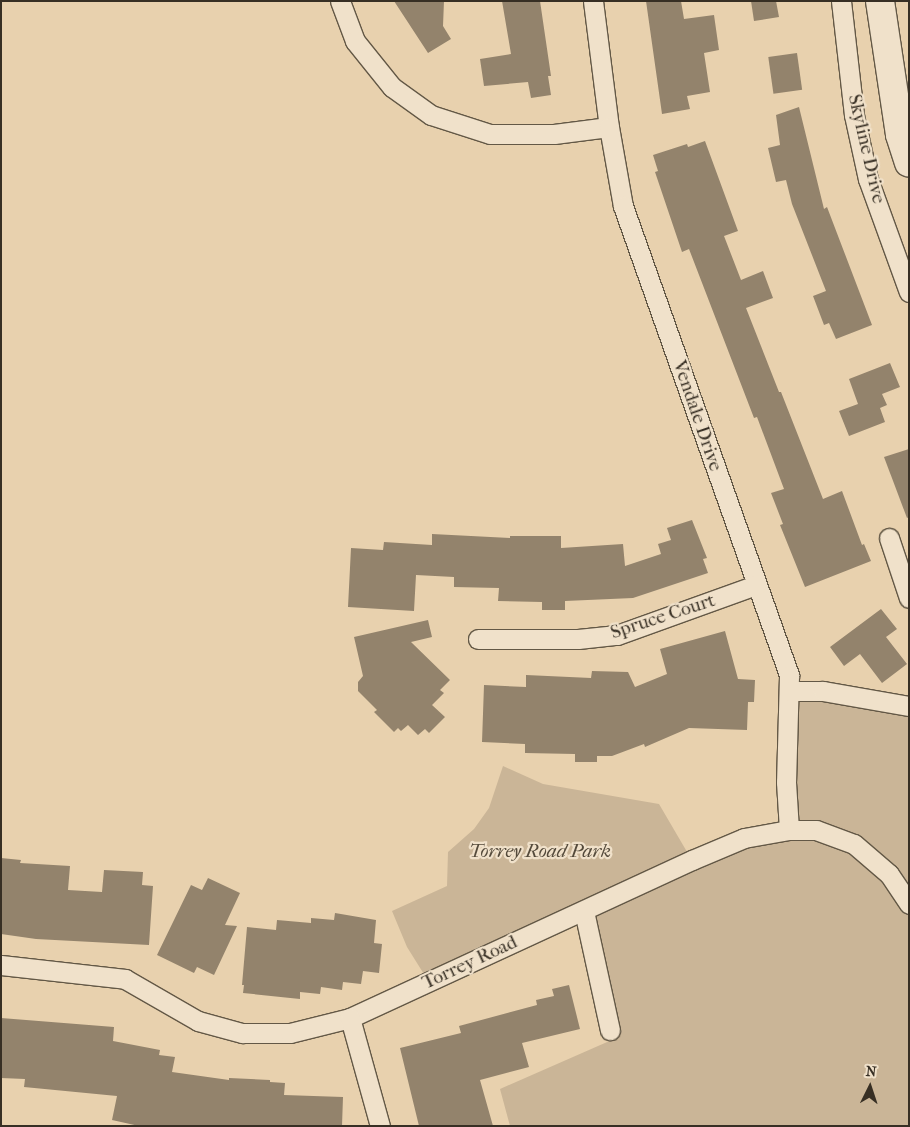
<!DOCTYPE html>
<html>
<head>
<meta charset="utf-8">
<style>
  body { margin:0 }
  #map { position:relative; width:910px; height:1127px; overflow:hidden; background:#e8d1ae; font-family:"IM FELL French Canon",serif }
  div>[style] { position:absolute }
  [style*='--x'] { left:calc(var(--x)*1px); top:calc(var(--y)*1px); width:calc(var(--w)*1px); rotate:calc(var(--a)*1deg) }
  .green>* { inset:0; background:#cab597 }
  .building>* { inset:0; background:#93836c; transform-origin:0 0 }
  .roads { filter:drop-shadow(1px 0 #635846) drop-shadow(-1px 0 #635846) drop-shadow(0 1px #635846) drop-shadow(0 -1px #635846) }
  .street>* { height:19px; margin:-9.5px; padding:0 9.5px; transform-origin:9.5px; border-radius:9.5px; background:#f0e1ca }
  .secondary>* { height:28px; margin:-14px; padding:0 14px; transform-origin:14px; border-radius:14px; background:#f0e1ca }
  span { translate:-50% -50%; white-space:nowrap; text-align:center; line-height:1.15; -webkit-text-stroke:4.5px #f0e1ca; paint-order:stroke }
  .street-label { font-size:19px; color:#372f24 }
  .park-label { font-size:19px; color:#544a3b; font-style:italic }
  .frame { position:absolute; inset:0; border:2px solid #372f24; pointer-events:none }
  .north { position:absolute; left:845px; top:1062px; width:50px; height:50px; -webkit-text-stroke:4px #f0e1ca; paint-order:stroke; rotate:4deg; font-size:14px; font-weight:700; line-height:20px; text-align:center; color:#372f24 }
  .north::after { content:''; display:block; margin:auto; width:18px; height:22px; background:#372f24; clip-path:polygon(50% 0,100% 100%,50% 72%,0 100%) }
</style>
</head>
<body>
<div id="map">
  <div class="green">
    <div style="clip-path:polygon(789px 691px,909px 706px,909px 1126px,510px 1126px,500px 1089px,614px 1039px,584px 911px,788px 830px)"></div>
    <div style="clip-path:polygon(503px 766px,543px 784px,659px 804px,690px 857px,427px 979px,407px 947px,392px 911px,447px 886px,448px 852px,474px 829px,489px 808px)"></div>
  </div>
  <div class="building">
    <div style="clip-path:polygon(394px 1px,444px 1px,443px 26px,451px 39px,428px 53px)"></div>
    <div style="clip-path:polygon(502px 1px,540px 1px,551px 76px,548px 76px,551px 95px,531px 98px,528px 82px,484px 86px,480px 59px,511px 54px)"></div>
    <div style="clip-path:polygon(646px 1px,681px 1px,684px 19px,714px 15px,719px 50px,704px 53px,710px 92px,687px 96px,690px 109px,662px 114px)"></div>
    <div style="clip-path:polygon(751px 1px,776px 1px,779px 17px,754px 21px)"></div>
    <div style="left:797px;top:53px;width:37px;height:29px;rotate:82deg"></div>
    <div style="clip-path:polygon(799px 107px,824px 209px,827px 207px,872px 325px,836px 339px,829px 323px,824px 325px,813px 296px,826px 291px,792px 204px,786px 180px,776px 182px,768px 148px,780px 145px,776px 115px)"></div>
    <div style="clip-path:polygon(705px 141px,738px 231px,724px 236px,741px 280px,763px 271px,773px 298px,746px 308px,779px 392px,781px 392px,823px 499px,842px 491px,862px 545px,864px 544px,871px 561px,805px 587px,780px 525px,783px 524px,771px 493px,784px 489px,757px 417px,754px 418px,689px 249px,682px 252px,655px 172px,658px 171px,653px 155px,687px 144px,688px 147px)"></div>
    <div style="clip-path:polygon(890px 363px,900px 387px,882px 394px,887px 405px,880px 408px,885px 422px,849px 436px,839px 411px,858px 404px,849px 379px)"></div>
    <div style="clip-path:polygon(909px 449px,909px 517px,907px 518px,884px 457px)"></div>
    <div style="clip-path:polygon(692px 520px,707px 558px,703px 559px,708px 573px,633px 598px,565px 601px,565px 610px,542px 610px,542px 602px,498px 601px,499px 588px,454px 587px,454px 577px,416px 575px,414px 611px,348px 607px,351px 548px,383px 550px,384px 542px,432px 545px,432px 534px,510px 538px,510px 536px,561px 536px,561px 548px,623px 544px,625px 566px,661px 554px,658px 544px,671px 540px,667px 528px)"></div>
    <div style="clip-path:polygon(881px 609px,897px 629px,886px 637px,907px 664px,882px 683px,860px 654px,844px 666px,830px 647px)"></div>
    <div style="clip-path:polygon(428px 620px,432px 637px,411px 642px,450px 680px,440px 690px,444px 693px,432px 705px,445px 717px,429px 733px,425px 729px,418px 735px,408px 725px,401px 731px,398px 728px,394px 732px,374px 712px,377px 710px,358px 691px,358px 682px,363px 676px,354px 637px)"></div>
    <div style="clip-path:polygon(725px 631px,738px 679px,755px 680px,754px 702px,748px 702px,747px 730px,689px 728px,645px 747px,644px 744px,612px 756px,597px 756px,597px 762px,575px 762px,575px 754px,525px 753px,525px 744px,482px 742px,484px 685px,526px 687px,526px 675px,591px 678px,592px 671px,628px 672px,635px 687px,667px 674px,660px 649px)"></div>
    <div style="clip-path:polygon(1px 858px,21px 860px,20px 863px,70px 866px,68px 890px,102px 892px,104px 870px,143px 872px,142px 885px,153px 886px,149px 945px,36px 939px,1px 934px)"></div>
    <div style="clip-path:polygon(208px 878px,240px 893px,225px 925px,237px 926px,214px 975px,197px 967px,194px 973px,157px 955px,191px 885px,202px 890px)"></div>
    <div style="clip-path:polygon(335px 913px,376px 920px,374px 943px,382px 944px,379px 973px,363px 971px,361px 984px,343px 982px,342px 990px,321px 987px,320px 994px,300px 992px,300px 999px,243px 993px,244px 985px,242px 985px,247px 927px,276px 930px,277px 920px,311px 923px,311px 918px,334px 920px)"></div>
    <div style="clip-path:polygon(569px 985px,580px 1029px,522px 1043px,529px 1067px,480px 1080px,493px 1126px,419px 1126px,400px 1048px,461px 1033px,459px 1026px,537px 1005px,536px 1000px,554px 996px,552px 989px)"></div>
    <div style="clip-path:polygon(1px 1018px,114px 1027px,113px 1041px,160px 1050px,159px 1055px,175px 1057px,172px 1072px,229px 1080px,229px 1078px,270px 1080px,270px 1082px,285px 1083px,284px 1095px,343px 1097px,342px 1126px,139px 1126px,112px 1120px,117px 1096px,24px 1087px,25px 1079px,1px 1078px)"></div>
  </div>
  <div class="roads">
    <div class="street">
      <div style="--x:340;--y:1;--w:43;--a:69.4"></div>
      <div style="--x:355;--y:41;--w:59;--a:51.2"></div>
      <div style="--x:392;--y:87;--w:48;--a:35.7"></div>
      <div style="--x:431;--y:115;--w:62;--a:17.9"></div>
      <div style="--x:490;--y:134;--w:64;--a:0"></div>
      <div style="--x:554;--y:134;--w:55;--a:-7.3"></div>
      <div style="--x:593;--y:1;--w:127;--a:82.8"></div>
      <div style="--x:609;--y:127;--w:80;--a:80"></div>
      <div style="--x:623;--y:206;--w:498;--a:70.5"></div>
      <div style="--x:789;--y:676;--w:106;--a:91.6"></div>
      <div style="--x:786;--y:782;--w:48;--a:86.4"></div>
      <div style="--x:841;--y:1;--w:115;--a:83.5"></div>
      <div style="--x:854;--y:115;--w:66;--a:77.7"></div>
      <div style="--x:868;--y:179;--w:120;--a:70.1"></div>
      <div style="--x:889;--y:538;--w:63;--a:71.6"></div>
      <div style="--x:478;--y:639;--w:100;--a:0"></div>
      <div style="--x:578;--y:639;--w:39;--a:-6"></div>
      <div style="--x:617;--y:635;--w:148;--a:-19.8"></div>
      <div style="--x:789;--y:691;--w:34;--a:0"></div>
      <div style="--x:823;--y:691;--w:87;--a:9.9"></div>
      <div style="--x:584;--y:911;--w:122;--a:77.7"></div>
      <div style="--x:1;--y:965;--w:125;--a:6.4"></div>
      <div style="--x:125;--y:979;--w:84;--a:29.9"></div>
      <div style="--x:198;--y:1021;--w:46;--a:15.3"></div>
      <div style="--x:242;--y:1033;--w:48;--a:0"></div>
      <div style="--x:290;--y:1033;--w:62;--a:-14"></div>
      <div style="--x:350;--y:1018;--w:377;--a:-24.8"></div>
      <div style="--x:692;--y:860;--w:56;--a:-22.9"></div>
      <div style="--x:744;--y:838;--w:46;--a:-10.1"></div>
      <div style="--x:789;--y:830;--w:27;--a:0"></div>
      <div style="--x:816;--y:830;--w:40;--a:20.2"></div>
      <div style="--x:854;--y:844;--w:46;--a:40.6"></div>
      <div style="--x:889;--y:874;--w:36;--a:56"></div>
      <div style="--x:350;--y:1018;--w:112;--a:74.5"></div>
    </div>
    <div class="secondary">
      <div style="--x:880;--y:1;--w:135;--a:81.5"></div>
      <div style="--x:900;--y:135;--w:29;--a:72"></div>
    </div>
  </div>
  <div class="street-label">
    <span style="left:866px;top:149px;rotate:77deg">Skyline Drive</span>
    <span style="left:697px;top:416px;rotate:71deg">Vendale Drive</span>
    <span style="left:663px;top:617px;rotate:-18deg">Spruce Court</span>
    <span style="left:470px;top:963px;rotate:-25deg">Torrey Road</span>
  </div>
  <div class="park-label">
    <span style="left:540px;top:852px">Torrey Road Park</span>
  </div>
  <div class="frame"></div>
  <div class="north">N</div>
</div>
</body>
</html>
